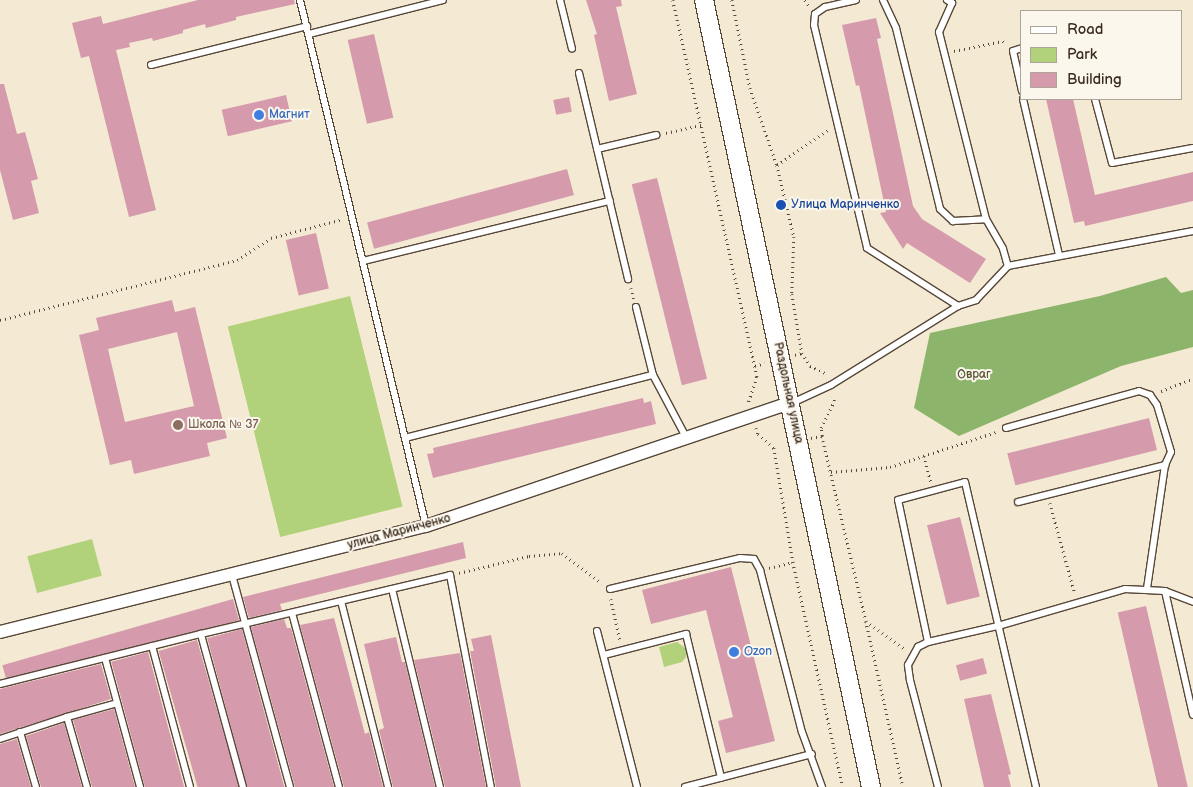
<!DOCTYPE html>
<html>
<head>
<meta charset="utf-8">
<style>
  body { margin:0 }
  #map { position:relative; width:1193px; height:787px; overflow:hidden; background:#f4e9d2; font-family:"Balsamiq Sans",sans-serif }
  div>[style] { position:absolute }
  [style*='--x'] { left:calc(var(--x)*1px); top:calc(var(--y)*1px); width:calc(var(--w)*1px); rotate:calc(var(--a)*1deg) }
  .green>* { inset:0; background:#b1d27a; transform-origin:0 0 }
  .forest>* { inset:0; background:#8cb46a }
  .building>* { inset:0; background:#d59bad; transform-origin:0 0 }
  .path>* { height:2.5px; margin-top:-1.25px; transform-origin:0; background:repeating-linear-gradient(90deg,#574739 0 1px,transparent 0 5px) }
  .roads { filter:drop-shadow(1px 0 #574739) drop-shadow(-1px 0 #574739) drop-shadow(0 1px #574739) drop-shadow(0 -1px #574739) }
  .service>* { height:6px; margin:-3px; padding:0 3px; transform-origin:3px; border-radius:3px; background:#fff }
  .minor>* { height:12px; margin:-6px; padding:0 6px; transform-origin:6px; border-radius:6px; background:#fff }
  .secondary>* { height:18px; margin:-9px; padding:0 9px; transform-origin:9px; border-radius:9px; background:#fff }
  .dots>* { width:14px; height:14px; translate:-50% -50%; box-sizing:border-box; border:2px solid #fbf7ec; border-radius:50% }
  span { translate:-50% -50%; white-space:nowrap; text-align:center; line-height:1.15; -webkit-text-stroke:4px #fbf7ec; paint-order:stroke }
  .shop-label { font-size:12px; color:#366cbe }
  .left { translate:0 -50%; text-align:left }
  .transit-label { font-size:12px; color:#164399 }
  .park-label { font-size:12px; color:#585435 }
  .street-label { font-size:12px; color:#3b2a1e }
  .education-label { font-size:12px; color:#785e54 }
  .legend { position:absolute; left:1020px; top:10px; width:162px; height:90px; box-sizing:border-box; background:#fbf7ec; border:1px solid #aea59a; margin:0; padding:6px 9px; list-style:none; font-size:15px; color:#3b2a1e }
  .legend li { display:flex; align-items:center; gap:10px; height:25px }
  .legend b { width:25px; border:1px solid #aea59a }
</style>
</head>
<body>
<div id="map">
  <div class="green">
    <div style="left:350px;top:296px;width:217px;height:126px;rotate:76deg"></div>
    <div style="left:92px;top:539px;width:38px;height:67px;rotate:75deg"></div>
    <div style="clip-path:polygon(677px 642px,688px 650px,686px 657px,682px 662px,664px 667px,659px 647px)"></div>
  </div>
  <div class="forest">
    <div style="clip-path:polygon(1166px 277px,1181px 293px,1193px 290px,1193px 347px,1121px 366px,959px 436px,914px 408px,930px 333px,1100px 296px)"></div>
  </div>
  <div class="building">
    <div style="clip-path:polygon(198px 0,294px 0,295px 4px,236px 17px,236px 20px,206px 28px,205px 24px,183px 30px,183px 33px,153px 41px,152px 38px,129px 43px,130px 47px,116px 50px,156px 210px,129px 217px,89px 56px,81px 58px,72px 23px,101px 16px,103px 24px)"></div>
    <div style="clip-path:polygon(586px 0,621px 0,622px 6px,616px 7px,637px 94px,609px 101px,594px 35px,597px 34px)"></div>
    <div style="clip-path:polygon(876px 18px,881px 38px,877px 39px,913px 206px,922px 219px,986px 259px,970px 283px,907px 243px,903px 249px,880px 213px,886px 212px,859px 85px,856px 86px,842px 25px)"></div>
    <div style="left:374px;top:34px;width:86px;height:27px;rotate:77deg"></div>
    <div style="clip-path:polygon(0 84px,4px 84px,17px 134px,25px 132px,38px 179px,31px 181px,39px 213px,13px 220px,0 170px)"></div>
    <div style="left:286px;top:95px;width:27px;height:66px;rotate:77deg"></div>
    <div style="left:569px;top:97px;width:15px;height:16px;rotate:79deg"></div>
    <div style="clip-path:polygon(1046px 99px,1073px 99px,1095px 195px,1193px 172px,1193px 201px,1085px 226px,1084px 221px,1074px 223px)"></div>
    <div style="left:567px;top:169px;width:27px;height:207px;rotate:75deg"></div>
    <div style="left:657px;top:178px;width:207px;height:26px;rotate:76deg"></div>
    <div style="left:316px;top:233px;width:57px;height:31px;rotate:77deg"></div>
    <div style="clip-path:polygon(evenodd,172px 300px,175px 312px,195px 307px,227px 438px,207px 443px,210px 456px,134px 474px,131px 460px,110px 465px,79px 335px,99px 330px,96px 318px,172px 300px,177px 332px,194px 406px,125px 422px,108px 349px,177px 332px)"></div>
    <div style="clip-path:polygon(643px 398px,644px 403px,651px 401px,656px 424px,433px 478px,427px 454px,434px 453px,433px 448px)"></div>
    <div style="left:1149px;top:418px;width:33px;height:146px;rotate:76deg"></div>
    <div style="left:960px;top:517px;width:82px;height:34px;rotate:76deg"></div>
    <div style="clip-path:polygon(463px 542px,466px 558px,280px 604px,282px 610px,249px 618px,243px 597px)"></div>
    <div style="clip-path:polygon(731px 567px,775px 741px,726px 753px,718px 721px,733px 717px,706px 610px,651px 624px,642px 590px)"></div>
    <div style="left:233px;top:599px;width:22px;height:240px;rotate:74deg"></div>
    <div style="left:1146px;top:606px;width:186px;height:29px;rotate:77deg"></div>
    <div style="clip-path:polygon(334px 618px,365px 734px,369px 732px,383px 787px,344px 787px,300px 625px)"></div>
    <div style="clip-path:polygon(284px 619px,287px 628px,291px 628px,334px 787px,295px 787px,251px 627px)"></div>
    <div style="left:242px;top:629px;width:164px;height:36px;rotate:75deg"></div>
    <div style="clip-path:polygon(491px 635px,521px 787px,496px 787px,470px 651px,474px 651px,471px 639px)"></div>
    <div style="clip-path:polygon(396px 637px,402px 662px,405px 662px,435px 787px,393px 787px,379px 730px,384px 728px,364px 644px)"></div>
    <div style="left:197px;top:640px;width:153px;height:40px;rotate:74deg"></div>
    <div style="left:148px;top:652px;width:140px;height:38px;rotate:75deg"></div>
    <div style="clip-path:polygon(460px 653px,486px 787px,445px 787px,414px 660px)"></div>
    <div style="left:983px;top:658px;width:16px;height:28px;rotate:75deg"></div>
    <div style="clip-path:polygon(101px 664px,111px 699px,0 734px,0 689px)"></div>
    <div style="clip-path:polygon(991px 694px,1011px 774px,1008px 775px,1011px 787px,984px 787px,964px 699px)"></div>
    <div style="clip-path:polygon(114px 709px,135px 787px,92px 787px,73px 720px)"></div>
    <div style="clip-path:polygon(64px 723px,82px 787px,41px 787px,26px 736px)"></div>
    <div style="clip-path:polygon(17px 739px,31px 787px,0 787px,0 744px)"></div>
  </div>
  <div class="path">
    <div style="--x:673;--y:0;--w:386;--a:77.4"></div>
    <div style="--x:757;--y:377;--w:28;--a:108"></div>
    <div style="--x:732;--y:0;--w:90;--a:78.4"></div>
    <div style="--x:750;--y:88;--w:82;--a:70.7"></div>
    <div style="--x:777;--y:165;--w:74;--a:76.7"></div>
    <div style="--x:794;--y:237;--w:57;--a:92"></div>
    <div style="--x:792;--y:294;--w:60;--a:80.4"></div>
    <div style="--x:805;--y:0;--w:9;--a:54"></div>
    <div style="--x:954;--y:51;--w:50;--a:-11.5"></div>
    <div style="--x:1003;--y:41;--w:4;--a:45"></div>
    <div style="--x:666;--y:133;--w:36;--a:-13"></div>
    <div style="--x:777;--y:165;--w:63;--a:-34.7"></div>
    <div style="--x:631;--y:288;--w:11;--a:75"></div>
    <div style="--x:0;--y:320;--w:244;--a:-14.2"></div>
    <div style="--x:237;--y:260;--w:40;--a:-32.9"></div>
    <div style="--x:271;--y:238;--w:74;--a:-14.8"></div>
    <div style="--x:795;--y:355;--w:7;--a:-16"></div>
    <div style="--x:802;--y:353;--w:15;--a:58"></div>
    <div style="--x:810;--y:366;--w:19;--a:25"></div>
    <div style="--x:755;--y:366;--w:10;--a:-17"></div>
    <div style="--x:1161;--y:391;--w:34;--a:-21"></div>
    <div style="--x:756;--y:428;--w:6;--a:72"></div>
    <div style="--x:758;--y:434;--w:21;--a:41"></div>
    <div style="--x:774;--y:448;--w:116;--a:80.5"></div>
    <div style="--x:793;--y:562;--w:230;--a:77.5"></div>
    <div style="--x:822;--y:436;--w:190;--a:76.6"></div>
    <div style="--x:866;--y:621;--w:49;--a:35.9"></div>
    <div style="--x:811;--y:438;--w:11;--a:-10"></div>
    <div style="--x:822;--y:436;--w:8;--a:-97"></div>
    <div style="--x:821;--y:428;--w:30;--a:-64"></div>
    <div style="--x:834;--y:401;--w:5;--a:-101"></div>
    <div style="--x:924;--y:456;--w:27;--a:75"></div>
    <div style="--x:831;--y:472;--w:59;--a:-4.8"></div>
    <div style="--x:890;--y:467;--w:112;--a:-18.3"></div>
    <div style="--x:1050;--y:503;--w:94;--a:74.6"></div>
    <div style="--x:769;--y:568;--w:25;--a:-14"></div>
    <div style="--x:459;--y:573;--w:72;--a:-13.7"></div>
    <div style="--x:529;--y:556;--w:33;--a:-5"></div>
    <div style="--x:562;--y:553;--w:50;--a:36.9"></div>
    <div style="--x:611;--y:599;--w:42;--a:77.6"></div>
    <div style="--x:866;--y:621;--w:170;--a:77.4"></div>
  </div>
  <div class="roads">
    <div class="service">
      <div style="--x:300;--y:0;--w:541;--a:76.53"></div>
      <div style="--x:560;--y:0;--w:50;--a:76.2"></div>
      <div style="--x:856;--y:0;--w:32;--a:167"></div>
      <div style="--x:825;--y:7;--w:12;--a:145"></div>
      <div style="--x:815;--y:14;--w:11;--a:95"></div>
      <div style="--x:814;--y:25;--w:229;--a:76.6"></div>
      <div style="--x:867;--y:248;--w:108;--a:32.5"></div>
      <div style="--x:883;--y:0;--w:31;--a:65"></div>
      <div style="--x:896;--y:28;--w:186;--a:76.3"></div>
      <div style="--x:940;--y:209;--w:18;--a:43"></div>
      <div style="--x:953;--y:221;--w:33;--a:-3"></div>
      <div style="--x:947;--y:0;--w:6;--a:31"></div>
      <div style="--x:952;--y:3;--w:32;--a:114"></div>
      <div style="--x:939;--y:32;--w:193;--a:75.9"></div>
      <div style="--x:986;--y:219;--w:34;--a:60"></div>
      <div style="--x:1003;--y:249;--w:18;--a:74"></div>
      <div style="--x:309;--y:34;--w:138;--a:-14.2"></div>
      <div style="--x:1022;--y:48;--w:9;--a:162"></div>
      <div style="--x:1013;--y:51;--w:41;--a:77.3"></div>
      <div style="--x:151;--y:65;--w:161;--a:-14"></div>
      <div style="--x:579;--y:73;--w:212;--a:76.6"></div>
      <div style="--x:1023;--y:99;--w:160;--a:77"></div>
      <div style="--x:1095;--y:99;--w:66;--a:75.1"></div>
      <div style="--x:1112;--y:163;--w:82;--a:-10.5"></div>
      <div style="--x:597;--y:149;--w:61;--a:-13.3"></div>
      <div style="--x:363;--y:261;--w:254;--a:-13.7"></div>
      <div style="--x:636;--y:307;--w:70;--a:76"></div>
      <div style="--x:792;--y:403;--w:43;--a:-24.8"></div>
      <div style="--x:831;--y:385;--w:150;--a:-31.9"></div>
      <div style="--x:958;--y:306;--w:19;--a:-18"></div>
      <div style="--x:976;--y:300;--w:47;--a:-46.7"></div>
      <div style="--x:1008;--y:266;--w:188;--a:-10.7"></div>
      <div style="--x:1006;--y:428;--w:138;--a:-15.5"></div>
      <div style="--x:1139;--y:391;--w:12;--a:20"></div>
      <div style="--x:1150;--y:395;--w:12;--a:55"></div>
      <div style="--x:1157;--y:405;--w:49;--a:73.4"></div>
      <div style="--x:1171;--y:452;--w:14;--a:115"></div>
      <div style="--x:1165;--y:465;--w:124;--a:98.3"></div>
      <div style="--x:405;--y:438;--w:256;--a:-14.3"></div>
      <div style="--x:653;--y:375;--w:72;--a:62"></div>
      <div style="--x:1018;--y:502;--w:152;--a:-14.1"></div>
      <div style="--x:232;--y:575;--w:220;--a:74.7"></div>
      <div style="--x:392;--y:589;--w:204;--a:76.4"></div>
      <div style="--x:610;--y:589;--w:134;--a:-13.4"></div>
      <div style="--x:740;--y:558;--w:14;--a:4"></div>
      <div style="--x:754;--y:559;--w:13;--a:61"></div>
      <div style="--x:760;--y:570;--w:167;--a:75.5"></div>
      <div style="--x:802;--y:732;--w:59;--a:70"></div>
      <div style="--x:1165;--y:591;--w:127;--a:77.3"></div>
      <div style="--x:341;--y:601;--w:192;--a:75.8"></div>
      <div style="--x:292;--y:613;--w:180;--a:74.9"></div>
      <div style="--x:597;--y:631;--w:161;--a:75.6"></div>
      <div style="--x:928;--y:642;--w:145;--a:-101.9"></div>
      <div style="--x:898;--y:500;--w:69;--a:-15"></div>
      <div style="--x:965;--y:482;--w:313;--a:76.9"></div>
      <div style="--x:152;--y:646;--w:146;--a:74.9"></div>
      <div style="--x:604;--y:655;--w:85;--a:-14.4"></div>
      <div style="--x:686;--y:634;--w:148;--a:76.3"></div>
      <div style="--x:105;--y:658;--w:134;--a:74.8"></div>
      <div style="--x:0;--y:684;--w:207;--a:-14"></div>
      <div style="--x:67;--y:717;--w:52;--a:-15.6"></div>
      <div style="--x:20;--y:732;--w:57;--a:73.8"></div>
      <div style="--x:0;--y:739;--w:71;--a:-18.2"></div>
      <div style="--x:67;--y:717;--w:73;--a:74.1"></div>
      <div style="--x:243;--y:787;--w:159;--a:-105.4"></div>
      <div style="--x:201;--y:634;--w:256;--a:-13.3"></div>
      <div style="--x:450;--y:575;--w:216;--a:79.1"></div>
      <div style="--x:685;--y:787;--w:131;--a:-14.6"></div>
      <div style="--x:938;--y:787;--w:111;--a:-104.7"></div>
      <div style="--x:910;--y:680;--w:15;--a:-98"></div>
      <div style="--x:908;--y:665;--w:21;--a:-61"></div>
      <div style="--x:918;--y:647;--w:11;--a:-27"></div>
      <div style="--x:928;--y:642;--w:72;--a:-12.9"></div>
      <div style="--x:998;--y:626;--w:132;--a:-16.2"></div>
      <div style="--x:1125;--y:589;--w:40;--a:2.9"></div>
      <div style="--x:1165;--y:591;--w:30;--a:21"></div>
    </div>
    <div class="minor">
      <div style="--x:0;--y:632;--w:439;--a:-14"></div>
      <div style="--x:426;--y:526;--w:384;--a:-18.7"></div>
    </div>
    <div class="secondary">
      <div style="--x:704;--y:0;--w:805;--a:78.02"></div>
    </div>
  </div>
  <div class="dots">
    <div style="left:259px;top:115px;background:#3f7fe0"></div>
    <div style="left:781px;top:205px;background:#1a4fb4"></div>
    <div style="left:178px;top:425px;background:#8d6e63"></div>
    <div style="left:734px;top:652px;background:#3f7fe0"></div>
  </div>
  <div class="shop-label">
    <span class="left" style="left:269px;top:115px">Магнит</span>
    <span class="left" style="left:744px;top:652px">Ozon</span>
  </div>
  <div class="transit-label">
    <span class="left" style="left:791px;top:205px">Улица Маринченко</span>
  </div>
  <div class="park-label">
    <span style="left:974px;top:375px">Овраг</span>
  </div>
  <div class="street-label">
    <span style="left:788px;top:393px;rotate:78deg">Раздольная улица</span>
    <span style="left:399px;top:532px;rotate:-15deg">улица Маринченко</span>
  </div>
  <div class="education-label">
    <span class="left" style="left:188px;top:425px">Школа № 37</span>
  </div>
  <ul class="legend">
  <li><b style="height:6px;background:#fff"></b>Road</li>
  <li><b style="height:14px;background:#b1d27a"></b>Park</li>
  <li><b style="height:14px;background:#d59bad"></b>Building</li>
  </ul>
</div>
</body>
</html>
